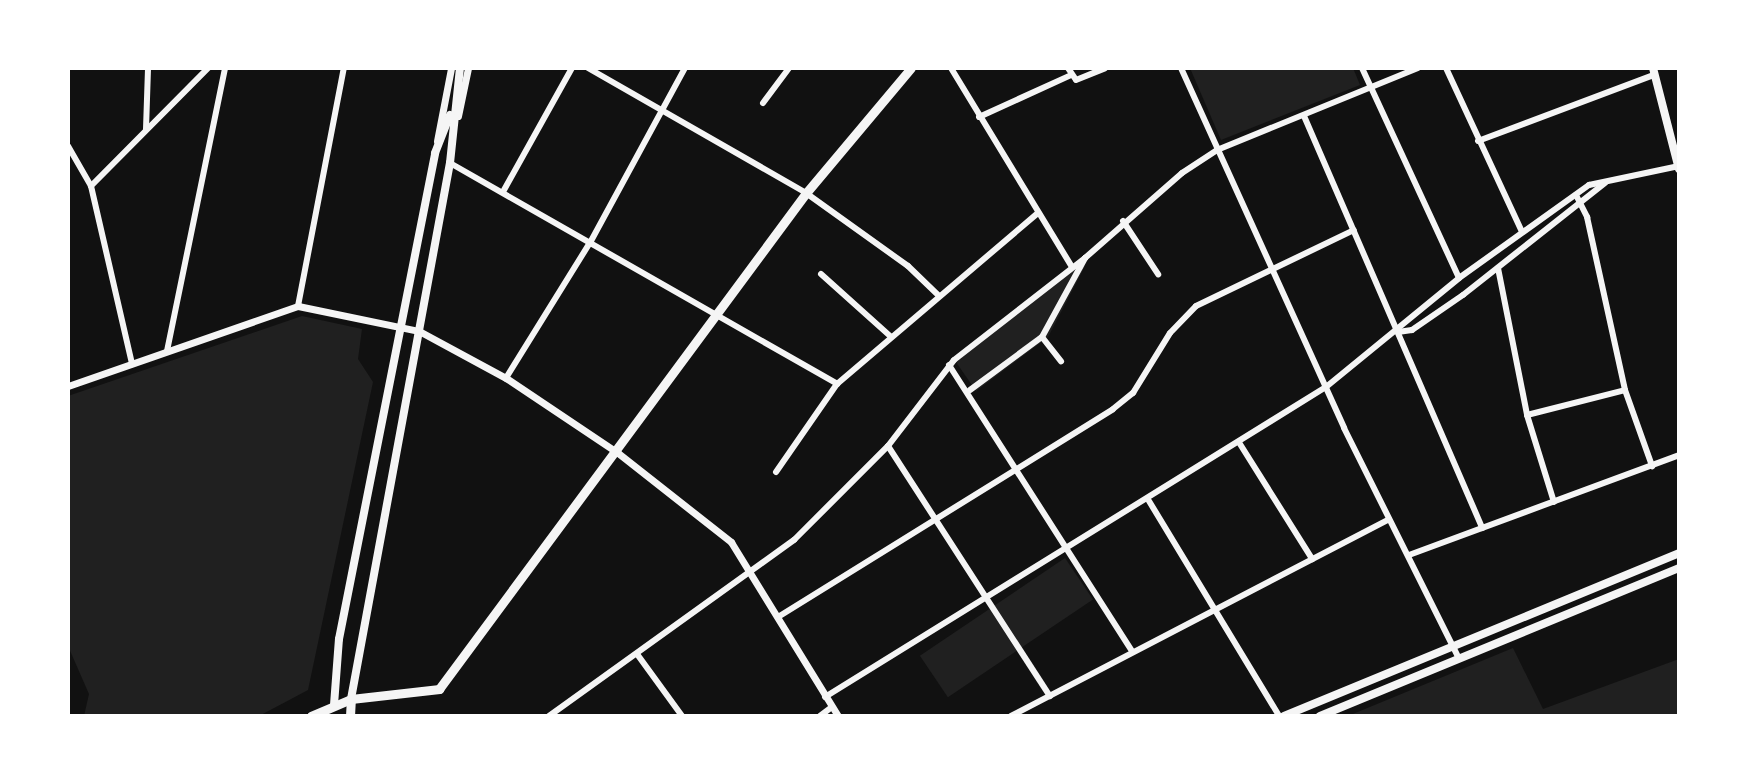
<!DOCTYPE html>
<html>
<head>
<meta charset="utf-8">
<style>
  body { margin:0 }
  #map { position:relative; width:1747px; height:784px; overflow:hidden; background:#111; font-family:Mulish,sans-serif }
  div>[style] { position:absolute }
  [style*='--x'] { left:calc(var(--x)*1px); top:calc(var(--y)*1px); width:calc(var(--w)*1px); rotate:calc(var(--a)*1deg) }
  .green>* { inset:0; background:#202020; transform-origin:0 0 }
  .minor>* { height:6px; margin:-3px; padding:0 3px; transform-origin:3px; border-radius:3px; background:#f5f5f5 }
  .tertiary>* { height:7px; margin:-3.5px; padding:0 3.5px; transform-origin:3.5px; border-radius:3.5px; background:#f5f5f5 }
  .secondary>* { height:8px; margin:-4px; padding:0 4px; transform-origin:4px; border-radius:4px; background:#f5f5f5 }
  .primary>* { height:9px; margin:-4.5px; padding:0 4.5px; transform-origin:4.5px; border-radius:4.5px; background:#f5f5f5 }
  span { translate:-50% -50%; white-space:nowrap; text-align:center; line-height:1.15; -webkit-text-stroke:6px #fff; paint-order:stroke }
  .frame { position:absolute; inset:0; border:70px solid #fff; pointer-events:none }
</style>
</head>
<body>
<div id="map">
  <div class="green">
    <div style="clip-path:polygon(1190px 68px,1353px 68px,1360px 85px,1221px 140px)"></div>
    <div style="clip-path:polygon(1085px 266px,1048px 337px,976px 391px,956px 362px,1070px 271px)"></div>
    <div style="clip-path:polygon(302px 316px,362px 329px,358px 359px,373px 382px,308px 690px,259px 716px,84px 716px,89px 694px,68px 646px,68px 396px)"></div>
    <div style="left:1065px;top:558px;width:50px;height:175px;rotate:56deg"></div>
    <div style="clip-path:polygon(1513px 648px,1543px 709px,1679px 659px,1679px 716px,1348px 716px)"></div>
  </div>
  <div class="minor">
    <div style="--x:588;--y:68;--w:251;--a:29.8"></div>
    <div style="--x:806;--y:193;--w:125;--a:35.6"></div>
    <div style="--x:908;--y:266;--w:42;--a:44"></div>
    <div style="--x:951;--y:68;--w:231;--a:58.7"></div>
    <div style="--x:1068;--y:68;--w:14;--a:56"></div>
    <div style="--x:1076;--y:80;--w:31;--a:-22"></div>
    <div style="--x:1181;--y:68;--w:395;--a:65.6"></div>
    <div style="--x:1344;--y:428;--w:258;--a:63.5"></div>
    <div style="--x:1362;--y:68;--w:231;--a:65.2"></div>
    <div style="--x:1446;--y:68;--w:181;--a:65.1"></div>
    <div style="--x:763;--y:103;--w:44;--a:-53.4"></div>
    <div style="--x:1304;--y:116;--w:449;--a:66.6"></div>
    <div style="--x:979;--y:117;--w:101;--a:-24.5"></div>
    <div style="--x:146;--y:129;--w:61;--a:-88.1"></div>
    <div style="--x:1478;--y:141;--w:188;--a:-20.6"></div>
    <div style="--x:68;--y:146;--w:46;--a:60.1"></div>
    <div style="--x:91;--y:186;--w:183;--a:77"></div>
    <div style="--x:450;--y:163;--w:446;--a:29.7"></div>
    <div style="--x:91;--y:186;--w:166;--a:-45.2"></div>
    <div style="--x:504;--y:190;--w:140;--a:-60.9"></div>
    <div style="--x:1576;--y:195;--w:25;--a:63"></div>
    <div style="--x:1587;--y:217;--w:177;--a:77.6"></div>
    <div style="--x:1625;--y:390;--w:81;--a:70.4"></div>
    <div style="--x:1123;--y:221;--w:64;--a:56.6"></div>
    <div style="--x:1498;--y:268;--w:150;--a:78.8"></div>
    <div style="--x:1527;--y:415;--w:91;--a:72.8"></div>
    <div style="--x:821;--y:274;--w:93;--a:41.9"></div>
    <div style="--x:298;--y:306;--w:242;--a:-79.1"></div>
    <div style="--x:1398;--y:332;--w:14;--a:-8"></div>
    <div style="--x:1412;--y:330;--w:62;--a:-34.5"></div>
    <div style="--x:1463;--y:295;--w:181;--a:-38.3"></div>
    <div style="--x:1042;--y:337;--w:31;--a:52"></div>
    <div style="--x:167;--y:351;--w:289;--a:-78.4"></div>
    <div style="--x:949;--y:365;--w:340;--a:57.4"></div>
    <div style="--x:506;--y:378;--w:161;--a:-58.2"></div>
    <div style="--x:591;--y:241;--w:197;--a:-61.5"></div>
    <div style="--x:970;--y:390;--w:89;--a:-36.4"></div>
    <div style="--x:1042;--y:337;--w:90;--a:-61.4"></div>
    <div style="--x:1527;--y:415;--w:101;--a:-14.3"></div>
    <div style="--x:1240;--y:444;--w:136;--a:57.9"></div>
    <div style="--x:888;--y:446;--w:298;--a:57.1"></div>
    <div style="--x:776;--y:472;--w:107;--a:-55.3"></div>
    <div style="--x:837;--y:384;--w:264;--a:-40.4"></div>
    <div style="--x:1149;--y:501;--w:251;--a:58.8"></div>
    <div style="--x:1409;--y:555;--w:288;--a:-20.3"></div>
    <div style="--x:778;--y:617;--w:394;--a:-31.8"></div>
    <div style="--x:1113;--y:409;--w:26;--a:-39"></div>
    <div style="--x:1133;--y:393;--w:70;--a:-58.3"></div>
    <div style="--x:1170;--y:333;--w:37;--a:-46"></div>
    <div style="--x:1196;--y:306;--w:175;--a:-25.7"></div>
    <div style="--x:637;--y:654;--w:77;--a:54"></div>
    <div style="--x:825;--y:697;--w:589;--a:-31.75"></div>
    <div style="--x:1326;--y:387;--w:172;--a:-39.3"></div>
    <div style="--x:1459;--y:278;--w:160;--a:-35.6"></div>
    <div style="--x:1589;--y:185;--w:92;--a:-11.9"></div>
    <div style="--x:549;--y:716;--w:302;--a:-35.7"></div>
    <div style="--x:794;--y:540;--w:133;--a:-45"></div>
    <div style="--x:888;--y:446;--w:108;--a:-52.5"></div>
    <div style="--x:954;--y:360;--w:166;--a:-37.9"></div>
    <div style="--x:1085;--y:258;--w:129;--a:-41.2"></div>
    <div style="--x:1182;--y:173;--w:42;--a:-33.3"></div>
    <div style="--x:1217;--y:150;--w:217;--a:-22.2"></div>
    <div style="--x:820;--y:716;--w:15;--a:-37"></div>
    <div style="--x:1011;--y:716;--w:426;--a:-27.5"></div>
  </div>
  <div class="tertiary">
    <div style="--x:458;--y:116;--w:49;--a:-78.2"></div>
    <div style="--x:437;--y:141;--w:74;--a:-79.1"></div>
    <div style="--x:68;--y:386;--w:244;--a:-19.2"></div>
    <div style="--x:298;--y:306;--w:124;--a:11.7"></div>
    <div style="--x:419;--y:331;--w:99;--a:28.4"></div>
    <div style="--x:506;--y:378;--w:135;--a:33.8"></div>
    <div style="--x:618;--y:453;--w:144;--a:38.2"></div>
    <div style="--x:731;--y:542;--w:204;--a:58.4"></div>
  </div>
  <div class="secondary">
    <div style="--x:1653;--y:68;--w:104;--a:75.6"></div>
    <div style="--x:351;--y:699;--w:545;--a:-79.54"></div>
    <div style="--x:450;--y:163;--w:96;--a:-84"></div>
    <div style="--x:334;--y:705;--w:66;--a:-85.7"></div>
    <div style="--x:339;--y:639;--w:495;--a:-78.8"></div>
    <div style="--x:435;--y:153;--w:41;--a:-68.5"></div>
    <div style="--x:1284;--y:716;--w:427;--a:-22.4"></div>
    <div style="--x:1320;--y:716;--w:388;--a:-22.4"></div>
  </div>
  <div class="primary">
    <div style="--x:311;--y:716;--w:43;--a:-23"></div>
    <div style="--x:351;--y:699;--w:89;--a:-6.5"></div>
    <div style="--x:439;--y:689;--w:617;--a:-53.5"></div>
    <div style="--x:806;--y:193;--w:163;--a:-50"></div>
    <div style="--x:350;--y:716;--w:17;--a:-87"></div>
  </div>
  <div class="frame"></div>
</div>
</body>
</html>
